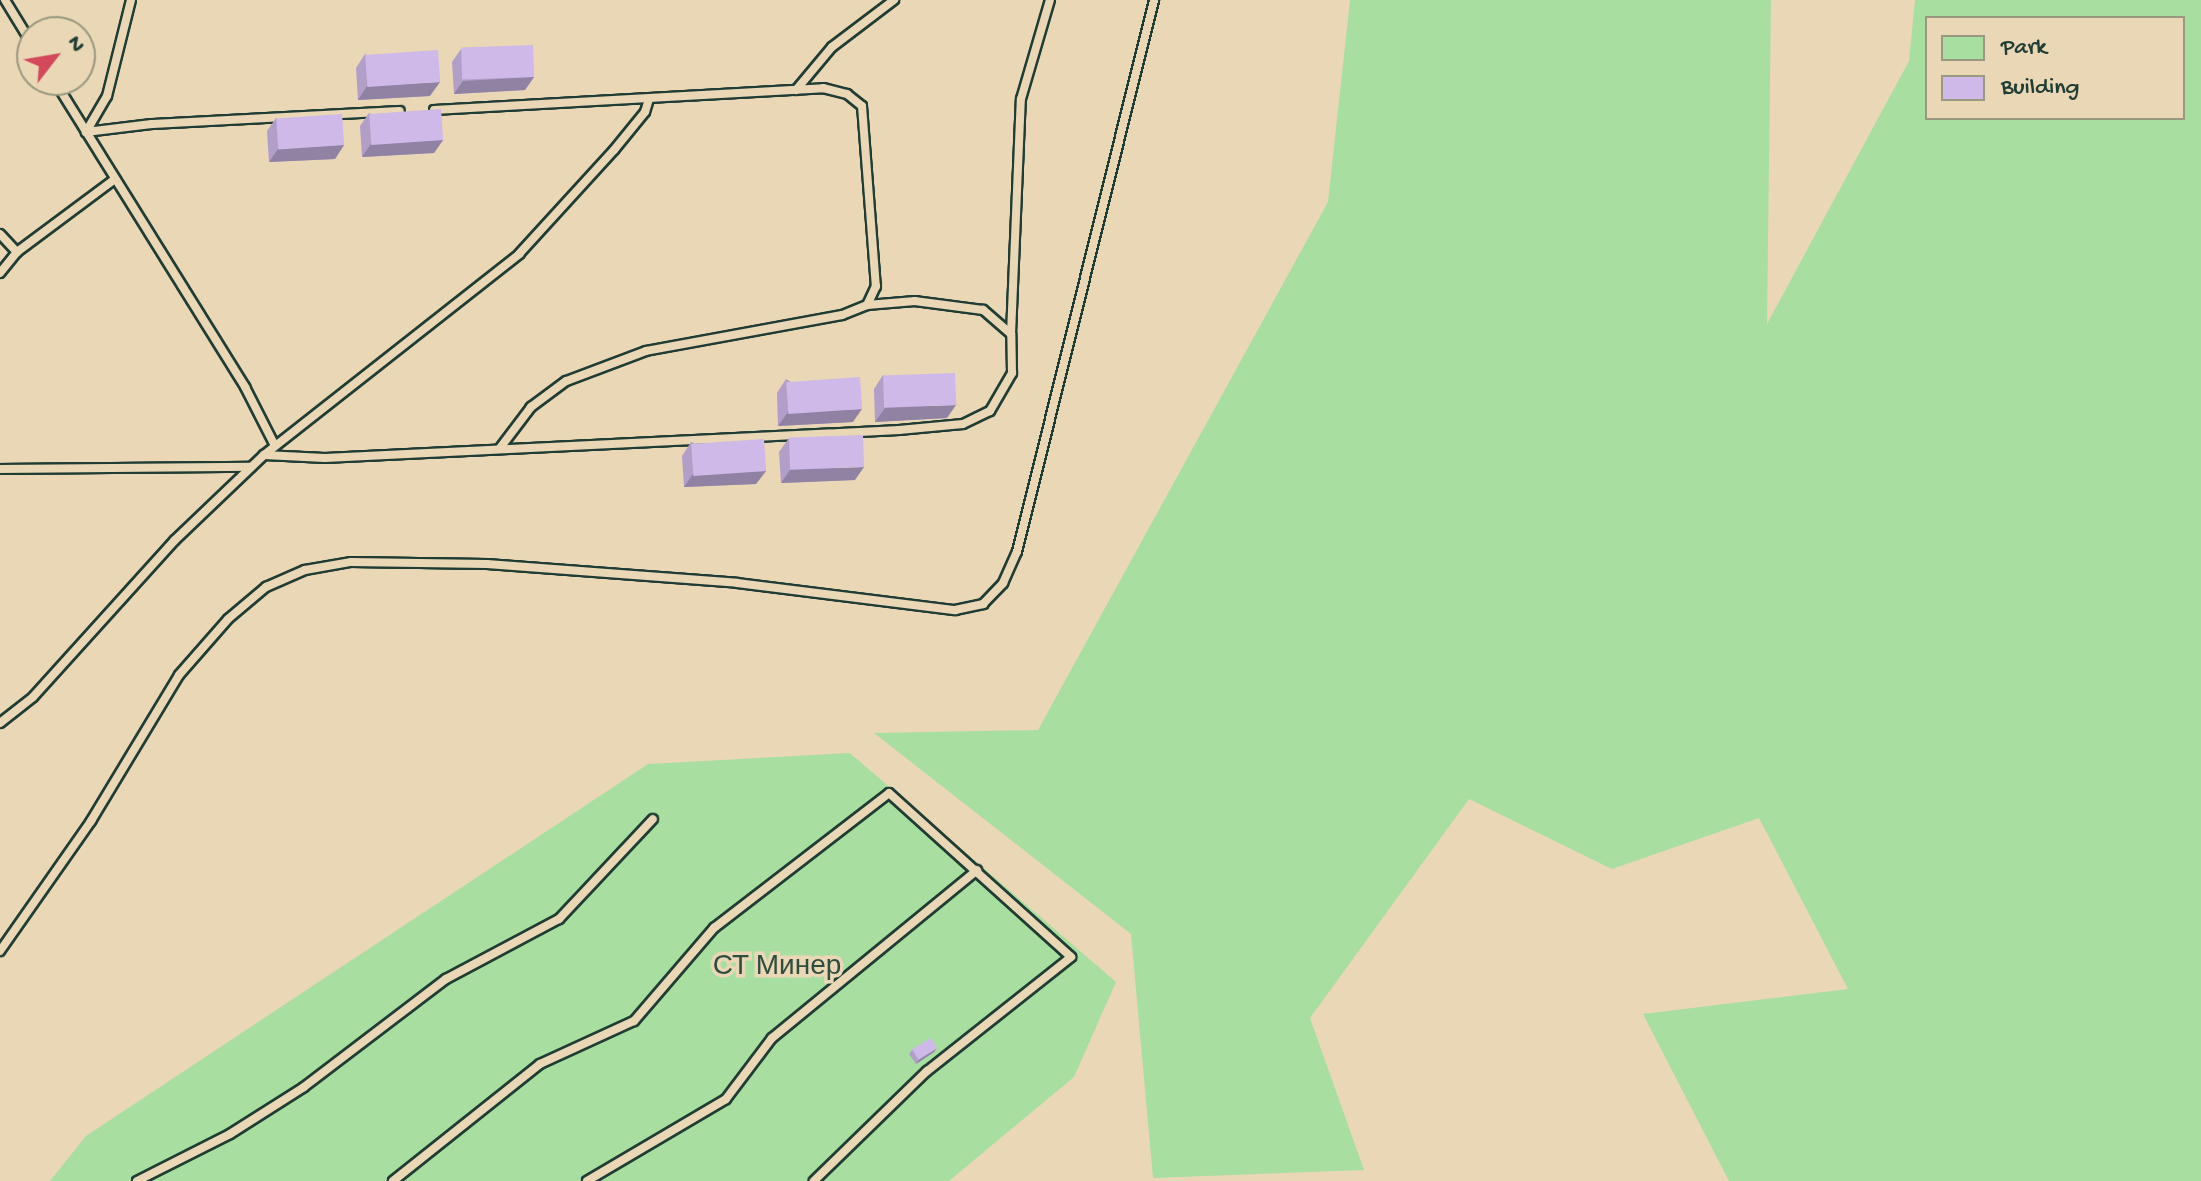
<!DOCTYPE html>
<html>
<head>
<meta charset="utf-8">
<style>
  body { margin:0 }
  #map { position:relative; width:2201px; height:1181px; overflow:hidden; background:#ead7b5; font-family:"Gochi Hand",sans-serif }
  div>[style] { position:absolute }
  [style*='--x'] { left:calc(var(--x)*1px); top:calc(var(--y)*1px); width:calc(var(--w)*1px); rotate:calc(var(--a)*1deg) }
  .green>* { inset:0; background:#a9dea1 }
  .roads { filter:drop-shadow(2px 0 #1f3d34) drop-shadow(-2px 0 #1f3d34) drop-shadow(0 2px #1f3d34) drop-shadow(0 -2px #1f3d34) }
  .service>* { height:8px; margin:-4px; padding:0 4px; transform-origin:4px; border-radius:4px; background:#ead7b5 }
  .wall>* { inset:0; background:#b19fc8 }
  .shaded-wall>* { inset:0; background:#9082a3 }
  .building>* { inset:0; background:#ceb9e9; transform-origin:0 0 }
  span { translate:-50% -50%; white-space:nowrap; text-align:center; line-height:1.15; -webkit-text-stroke:7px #ead7b5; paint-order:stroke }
  .park-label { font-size:28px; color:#2d4d3f }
  .legend { position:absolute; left:1925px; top:16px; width:260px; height:104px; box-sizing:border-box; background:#ead7b5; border:2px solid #999981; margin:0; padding:10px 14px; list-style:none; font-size:24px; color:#1f3d34 }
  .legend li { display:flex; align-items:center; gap:16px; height:40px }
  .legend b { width:40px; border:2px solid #999981 }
  .north { position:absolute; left:16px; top:16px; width:80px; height:80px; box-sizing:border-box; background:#ead7b5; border:2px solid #999981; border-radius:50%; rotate:59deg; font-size:22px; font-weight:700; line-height:32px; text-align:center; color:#1f3d34 }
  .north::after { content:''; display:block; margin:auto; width:28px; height:36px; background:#d1495b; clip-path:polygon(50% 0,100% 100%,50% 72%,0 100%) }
</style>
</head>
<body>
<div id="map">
  <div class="green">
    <div style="clip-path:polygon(evenodd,1350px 0,1771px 0,1767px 324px,1909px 61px,1915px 0,2201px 0,2201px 1181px,1729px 1181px,1643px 1014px,1848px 989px,1759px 818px,1612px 869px,1469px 799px,1310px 1018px,1364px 1170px,1153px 1178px,1131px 934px,874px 733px,1038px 730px,1328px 202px,1350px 0,1927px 18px,2183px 18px,2183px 118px,1927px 118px,1927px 18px)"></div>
    <div style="clip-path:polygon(850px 753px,1116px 982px,1074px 1077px,949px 1181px,50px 1181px,86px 1136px,648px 764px)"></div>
  </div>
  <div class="roads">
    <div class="service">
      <div style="--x:5;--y:0;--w:52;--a:58.5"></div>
      <div style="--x:131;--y:0;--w:99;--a:104"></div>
      <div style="--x:107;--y:96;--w:42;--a:120.3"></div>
      <div style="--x:86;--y:132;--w:66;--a:-6.9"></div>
      <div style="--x:152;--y:124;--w:248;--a:-3"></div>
      <div style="--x:54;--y:80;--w:362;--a:58.1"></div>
      <div style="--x:245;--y:387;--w:66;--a:63"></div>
      <div style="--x:796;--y:90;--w:56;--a:-50.1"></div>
      <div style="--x:832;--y:47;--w:78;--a:-37.2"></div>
      <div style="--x:434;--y:110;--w:390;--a:-3.2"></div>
      <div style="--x:823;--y:88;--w:25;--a:14"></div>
      <div style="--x:847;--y:94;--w:19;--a:39"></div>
      <div style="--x:862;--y:106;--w:181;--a:85.6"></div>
      <div style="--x:876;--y:286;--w:21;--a:115"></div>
      <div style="--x:867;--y:305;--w:27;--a:158"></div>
      <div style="--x:842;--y:315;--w:199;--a:169.6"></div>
      <div style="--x:646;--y:351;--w:85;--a:159.4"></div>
      <div style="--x:566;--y:381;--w:44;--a:143.4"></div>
      <div style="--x:531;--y:407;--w:51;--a:127.1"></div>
      <div style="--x:0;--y:234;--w:25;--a:47"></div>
      <div style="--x:0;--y:273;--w:27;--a:-51"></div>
      <div style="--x:17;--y:252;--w:122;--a:-36.7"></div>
      <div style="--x:1011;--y:334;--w:235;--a:-87.6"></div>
      <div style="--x:1021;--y:99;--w:103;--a:-73.7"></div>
      <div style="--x:264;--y:455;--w:61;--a:2.8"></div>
      <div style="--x:325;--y:458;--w:575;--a:-2.79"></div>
      <div style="--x:899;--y:430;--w:64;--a:-5.4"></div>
      <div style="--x:963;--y:424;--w:30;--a:-26"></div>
      <div style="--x:990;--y:411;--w:44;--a:-59.9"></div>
      <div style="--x:1012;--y:373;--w:39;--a:-91"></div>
      <div style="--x:1011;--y:334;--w:37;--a:-139"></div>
      <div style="--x:983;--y:310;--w:69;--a:-172.5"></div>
      <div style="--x:915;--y:301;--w:48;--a:175.2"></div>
      <div style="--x:0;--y:469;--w:251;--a:-0.5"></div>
      <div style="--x:0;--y:723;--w:42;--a:-38.2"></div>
      <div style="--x:33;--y:697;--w:212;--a:-47.9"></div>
      <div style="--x:175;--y:540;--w:123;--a:-43.7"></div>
      <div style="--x:264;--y:455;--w:325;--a:-38.2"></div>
      <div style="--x:519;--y:254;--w:141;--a:-47.6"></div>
      <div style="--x:614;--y:150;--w:49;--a:-50.8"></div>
      <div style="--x:645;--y:112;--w:14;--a:-73"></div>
      <div style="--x:0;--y:951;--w:159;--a:-55"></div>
      <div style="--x:91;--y:821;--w:170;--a:-58.9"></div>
      <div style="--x:179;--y:675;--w:74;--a:-48.8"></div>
      <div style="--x:228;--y:619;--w:50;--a:-40.1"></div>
      <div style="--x:266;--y:587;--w:43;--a:-23.6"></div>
      <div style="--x:305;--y:570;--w:47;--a:-9.9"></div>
      <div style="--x:351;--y:562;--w:136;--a:0.8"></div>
      <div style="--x:487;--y:564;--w:251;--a:4.3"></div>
      <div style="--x:737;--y:583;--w:220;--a:7.1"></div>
      <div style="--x:955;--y:610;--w:29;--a:-12"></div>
      <div style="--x:983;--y:604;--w:29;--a:-46"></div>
      <div style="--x:1003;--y:583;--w:34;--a:-66"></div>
      <div style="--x:1017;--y:552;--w:569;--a:-76.06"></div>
      <div style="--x:137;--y:1181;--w:104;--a:-26.8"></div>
      <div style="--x:230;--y:1134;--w:88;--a:-32.4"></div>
      <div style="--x:304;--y:1087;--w:178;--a:-37.3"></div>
      <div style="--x:446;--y:979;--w:128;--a:-28"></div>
      <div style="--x:559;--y:919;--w:137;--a:-46.8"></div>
      <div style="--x:393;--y:1181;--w:188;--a:-38.5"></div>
      <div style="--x:540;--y:1064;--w:103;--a:-24.6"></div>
      <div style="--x:634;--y:1021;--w:123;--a:-49.3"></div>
      <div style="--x:714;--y:928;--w:221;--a:-37.6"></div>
      <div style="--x:889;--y:793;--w:245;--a:42"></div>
      <div style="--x:1071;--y:957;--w:184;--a:141.6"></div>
      <div style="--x:927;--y:1071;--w:158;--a:135.8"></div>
      <div style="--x:587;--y:1181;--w:161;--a:-30.5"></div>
      <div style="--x:726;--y:1099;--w:76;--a:-53"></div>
      <div style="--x:772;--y:1038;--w:265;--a:-39.3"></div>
    </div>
  </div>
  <div class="wall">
    <div style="clip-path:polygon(461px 49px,534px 77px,525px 90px,454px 94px,452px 62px)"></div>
    <div style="clip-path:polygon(365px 54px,430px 96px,358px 100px,356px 68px)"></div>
    <div style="clip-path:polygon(369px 113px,443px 140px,434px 153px,362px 157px,360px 126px)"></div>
    <div style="clip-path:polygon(276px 118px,344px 145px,335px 159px,269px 162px,267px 131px)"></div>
    <div style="clip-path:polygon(883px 375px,947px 418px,875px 422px,874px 389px)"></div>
    <div style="clip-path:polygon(786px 379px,853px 422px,778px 426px,777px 393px)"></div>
    <div style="clip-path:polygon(789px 438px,855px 480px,781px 483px,779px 452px)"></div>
    <div style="clip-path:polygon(691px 442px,766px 471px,756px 484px,684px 487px,682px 456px)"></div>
    <div style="clip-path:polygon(912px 1050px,934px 1052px,916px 1064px,909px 1054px)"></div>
  </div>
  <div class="shaded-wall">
    <div style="clip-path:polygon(534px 77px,525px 90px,454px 94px,463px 81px)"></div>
    <div style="clip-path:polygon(440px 82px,430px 96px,358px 100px,367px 86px)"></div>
    <div style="clip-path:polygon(443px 140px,434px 153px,362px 157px,371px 144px)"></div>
    <div style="clip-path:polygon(344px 145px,335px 159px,269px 162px,278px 149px)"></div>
    <div style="clip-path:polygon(956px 405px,947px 418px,875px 422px,885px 408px)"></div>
    <div style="clip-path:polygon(862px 409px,853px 422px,778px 426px,788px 412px)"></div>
    <div style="clip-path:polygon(864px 467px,855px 480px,781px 483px,790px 470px)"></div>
    <div style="clip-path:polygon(766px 471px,756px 484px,684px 487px,693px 474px)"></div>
    <div style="clip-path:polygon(937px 1048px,934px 1052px,916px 1064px,919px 1060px)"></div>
  </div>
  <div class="building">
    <div style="left:533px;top:45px;width:32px;height:72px;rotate:88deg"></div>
    <div style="left:438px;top:50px;width:32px;height:73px;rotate:86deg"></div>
    <div style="left:441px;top:109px;width:31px;height:72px;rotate:86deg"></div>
    <div style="left:342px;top:114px;width:31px;height:66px;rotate:86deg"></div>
    <div style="left:955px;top:373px;width:32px;height:72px;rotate:88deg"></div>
    <div style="left:860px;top:377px;width:32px;height:74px;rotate:86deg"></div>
    <div style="left:863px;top:435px;width:32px;height:74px;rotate:88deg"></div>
    <div style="left:764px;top:439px;width:32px;height:73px;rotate:86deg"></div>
    <div style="left:931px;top:1038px;width:12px;height:22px;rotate:59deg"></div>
  </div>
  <div class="park-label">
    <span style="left:777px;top:969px">СТ Минер</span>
  </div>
  <ul class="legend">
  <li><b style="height:22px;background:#a9dea1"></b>Park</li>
  <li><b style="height:22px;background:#ceb9e9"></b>Building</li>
  </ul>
  <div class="north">N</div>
</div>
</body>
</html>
